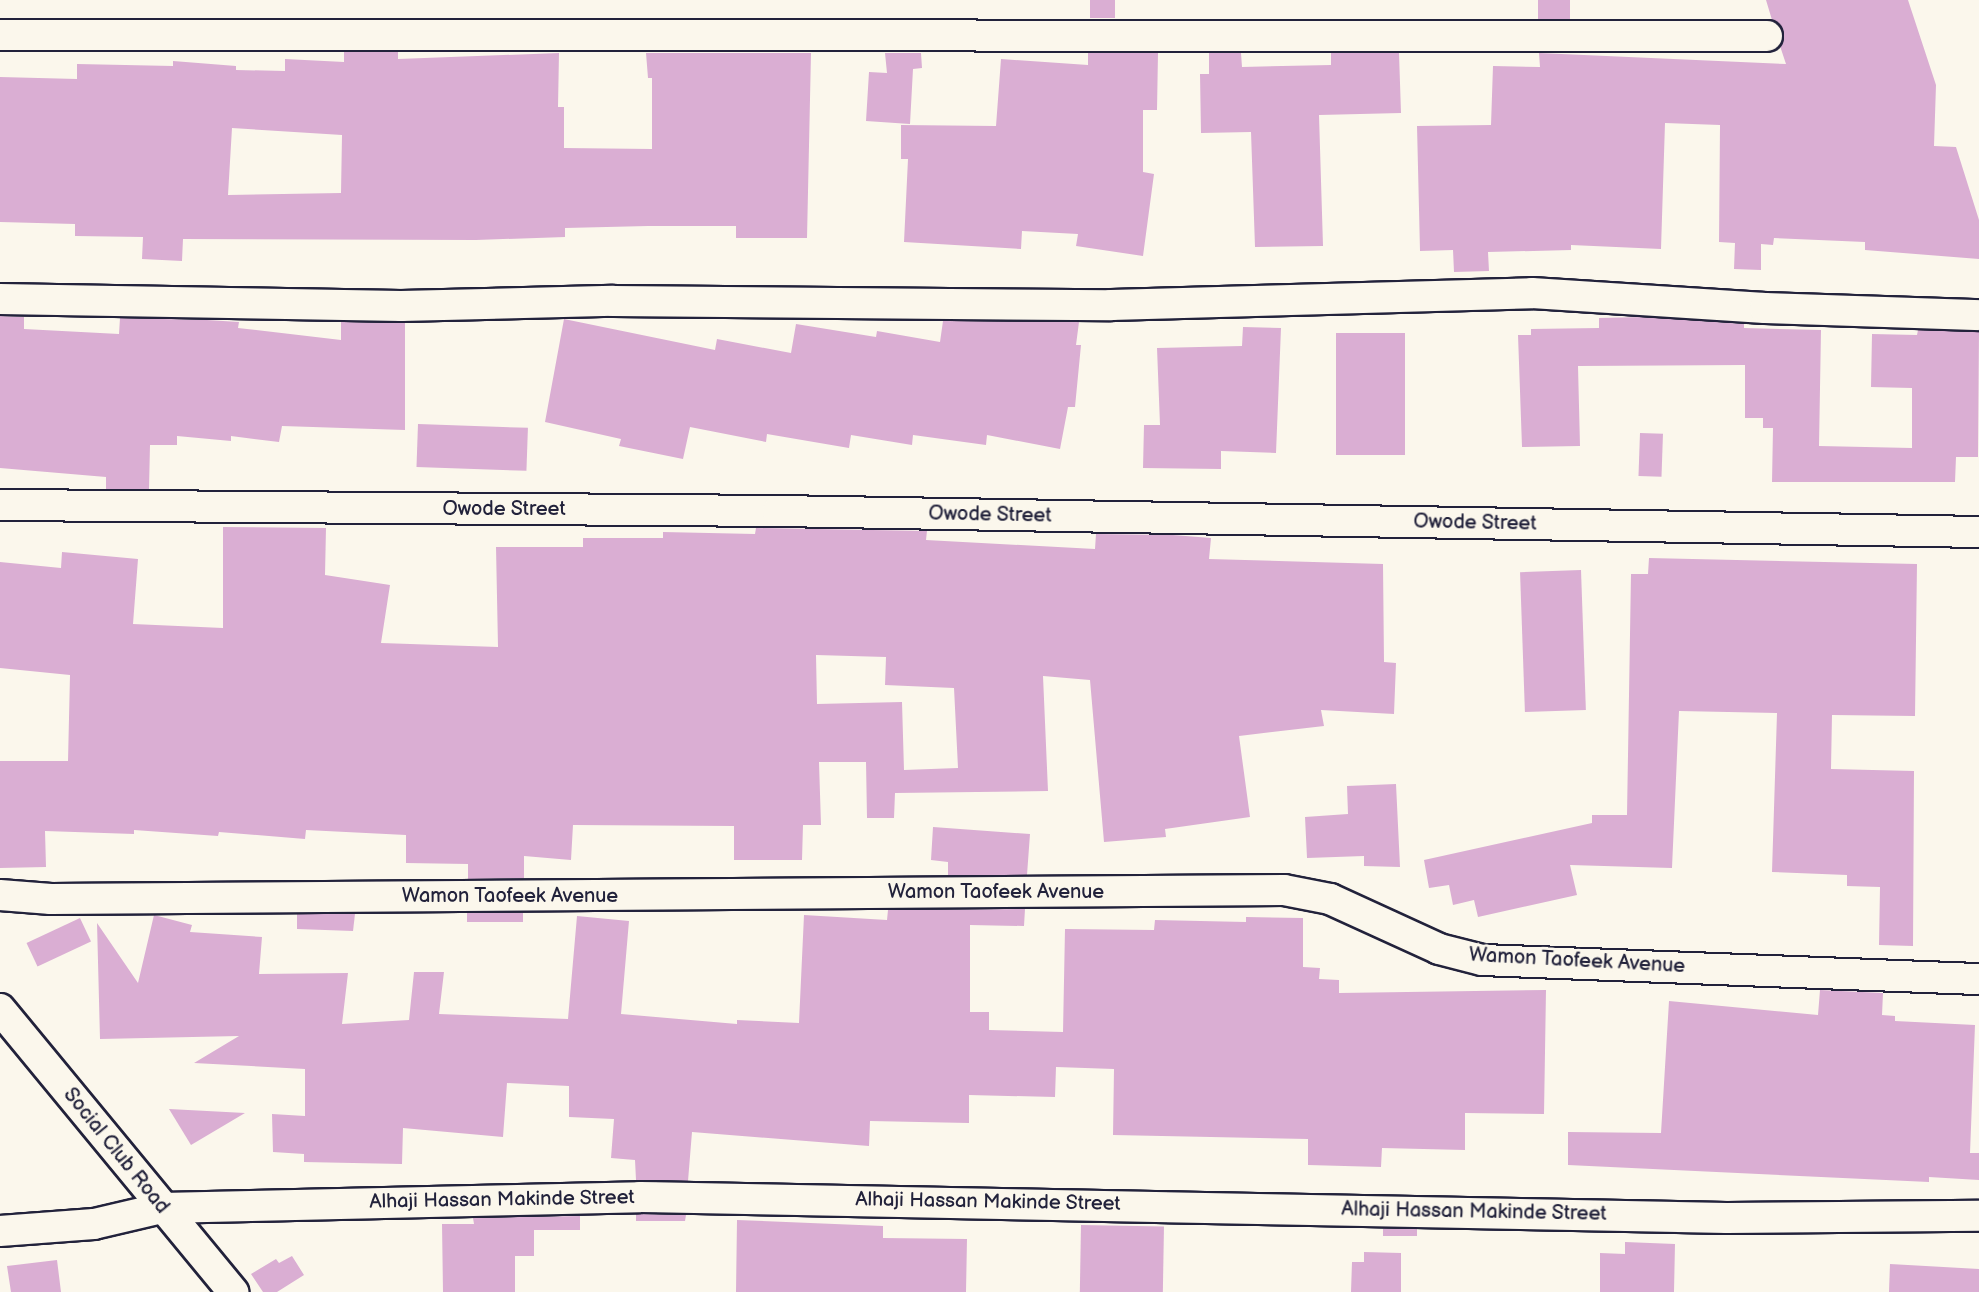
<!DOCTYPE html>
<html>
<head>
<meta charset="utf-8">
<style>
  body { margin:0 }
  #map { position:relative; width:1979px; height:1292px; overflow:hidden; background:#fbf7ec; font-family:"Balsamiq Sans",sans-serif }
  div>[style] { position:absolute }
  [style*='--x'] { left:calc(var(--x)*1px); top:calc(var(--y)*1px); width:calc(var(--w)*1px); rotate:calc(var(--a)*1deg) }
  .building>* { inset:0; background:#daaed3; transform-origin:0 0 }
  .roads { filter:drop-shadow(2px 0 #22223b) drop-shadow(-2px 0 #22223b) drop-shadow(0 2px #22223b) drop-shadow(0 -2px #22223b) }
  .minor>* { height:30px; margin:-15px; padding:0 15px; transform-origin:15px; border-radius:15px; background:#fbf7ec }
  span { translate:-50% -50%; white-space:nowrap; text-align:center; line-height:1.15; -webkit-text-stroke:5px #fbf7ec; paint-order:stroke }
  .street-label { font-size:20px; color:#22223b }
</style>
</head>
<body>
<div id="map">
  <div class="building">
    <div style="left:1090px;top:0;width:25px;height:18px"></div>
    <div style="left:1538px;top:0;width:32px;height:19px"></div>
    <div style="clip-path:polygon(1766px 0,1908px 0,1936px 85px,1934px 146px,1956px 147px,1979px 220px,1979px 259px,1865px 250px,1865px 242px,1774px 238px,1773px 245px,1761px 244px,1761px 270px,1734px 269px,1735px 243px,1719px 242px,1720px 125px,1665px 123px,1661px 249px,1571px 245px,1571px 250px,1488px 252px,1489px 271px,1454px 272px,1453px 250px,1420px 251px,1417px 126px,1491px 125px,1493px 66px,1540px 67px,1539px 53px,1786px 64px,1780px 46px,1782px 28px,1772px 20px)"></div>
    <div style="clip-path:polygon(evenodd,344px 52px,398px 52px,398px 59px,559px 53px,558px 107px,564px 107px,564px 148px,652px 149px,652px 78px,648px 78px,646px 53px,811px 53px,807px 238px,736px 238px,736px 226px,648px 226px,565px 228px,565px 237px,476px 240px,183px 239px,182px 261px,142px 259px,143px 237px,75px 236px,75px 224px,0 222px,0 77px,77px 79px,77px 64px,173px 66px,173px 61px,236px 66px,236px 70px,285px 71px,285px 59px,344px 62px,344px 52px,232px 128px,342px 135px,341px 193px,228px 195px,232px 128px)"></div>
    <div style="clip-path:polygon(885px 53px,921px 53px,922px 68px,913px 69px,910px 124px,866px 121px,869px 72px,887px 73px)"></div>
    <div style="clip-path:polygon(1088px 53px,1158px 53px,1157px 110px,1143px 110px,1143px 172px,1154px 174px,1143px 256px,1076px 246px,1078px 234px,1022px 231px,1021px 249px,904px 242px,908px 159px,901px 159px,901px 125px,996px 126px,1001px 59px,1088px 65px)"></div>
    <div style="clip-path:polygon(1209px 53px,1241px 53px,1242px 67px,1331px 65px,1331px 53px,1399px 53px,1401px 113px,1319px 115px,1323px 246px,1255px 247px,1251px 132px,1201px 133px,1200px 74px,1209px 74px)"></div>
    <div style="clip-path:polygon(0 316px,24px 317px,24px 329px,119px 334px,120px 318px,207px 320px,239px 322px,238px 328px,341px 340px,341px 322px,405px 323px,405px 430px,282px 426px,279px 442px,231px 436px,231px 441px,177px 436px,177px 445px,150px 445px,149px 489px,106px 489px,106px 477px,0 468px)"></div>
    <div style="clip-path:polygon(1643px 317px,1744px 324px,1744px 328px,1821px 330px,1819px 446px,1912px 448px,1912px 388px,1871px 387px,1872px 334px,1917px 335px,1918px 330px,1979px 332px,1978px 457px,1956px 457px,1955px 482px,1772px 482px,1773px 428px,1763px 428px,1763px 418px,1745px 418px,1745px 365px,1578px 366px,1580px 446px,1522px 447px,1518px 335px,1531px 335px,1531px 329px,1599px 328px,1599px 318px)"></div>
    <div style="clip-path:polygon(564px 319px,715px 350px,717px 339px,791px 353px,796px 324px,876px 337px,877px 331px,940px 342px,943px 321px,1079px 322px,1076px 345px,1081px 345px,1075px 407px,1068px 407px,1060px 449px,987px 435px,986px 445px,913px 435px,912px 445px,851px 435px,849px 448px,767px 434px,766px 442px,690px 427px,683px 459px,619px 446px,621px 439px,545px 422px)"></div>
    <div style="clip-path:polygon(1243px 327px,1281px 328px,1276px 453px,1221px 451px,1221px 469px,1143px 468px,1144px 425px,1160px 425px,1157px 348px,1242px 346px)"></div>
    <div style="left:1336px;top:333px;width:69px;height:122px"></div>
    <div style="left:418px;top:424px;width:110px;height:43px;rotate:2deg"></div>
    <div style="left:1640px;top:433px;width:23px;height:43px;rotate:2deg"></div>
    <div style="clip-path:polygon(evenodd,223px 527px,326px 528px,325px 575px,390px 585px,381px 643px,498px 647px,496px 547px,583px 547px,583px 538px,663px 538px,663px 532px,755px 534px,756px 528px,927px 531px,926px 540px,1095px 549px,1096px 534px,1173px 535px,1211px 538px,1209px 559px,1383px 564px,1384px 662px,1396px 663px,1394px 714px,1321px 710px,1324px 726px,1239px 736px,1250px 817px,1165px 829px,1166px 837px,1104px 842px,1090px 680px,1043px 676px,1048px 791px,895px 793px,894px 818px,867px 818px,866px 762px,819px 762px,821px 825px,803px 825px,802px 860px,734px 860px,734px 826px,573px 825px,571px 860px,524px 856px,524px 878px,468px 879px,468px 864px,406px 863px,406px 835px,306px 830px,305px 839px,219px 832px,218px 836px,134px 830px,134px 834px,45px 831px,46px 867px,0 868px,0 761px,68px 761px,70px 675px,0 668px,0 562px,61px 568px,62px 552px,138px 559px,133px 624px,223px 628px,223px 527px,816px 655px,886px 657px,885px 685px,954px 688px,958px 768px,904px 770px,902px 702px,817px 704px,816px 655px)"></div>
    <div style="clip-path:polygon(1649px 558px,1917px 564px,1915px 716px,1832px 715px,1831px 769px,1914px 771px,1913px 946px,1879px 945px,1880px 887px,1847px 886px,1847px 875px,1772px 872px,1777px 713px,1679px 711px,1672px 868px,1570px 865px,1577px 895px,1478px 917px,1474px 900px,1453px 905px,1449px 885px,1429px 888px,1424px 860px,1592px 823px,1592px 815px,1627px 815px,1631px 574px,1648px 574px)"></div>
    <div style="left:1581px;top:570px;width:140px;height:61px;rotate:88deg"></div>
    <div style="clip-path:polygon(1396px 784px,1400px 867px,1364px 866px,1364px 856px,1307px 858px,1305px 817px,1348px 814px,1347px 786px)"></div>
    <div style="clip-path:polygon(933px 827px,1030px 834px,1027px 875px,948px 875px,948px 862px,931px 860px)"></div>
    <div style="clip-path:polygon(1025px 909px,1024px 926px,970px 925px,970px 1012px,989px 1012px,989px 1030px,1063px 1032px,1065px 929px,1154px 930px,1155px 920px,1246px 922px,1246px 917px,1303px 918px,1303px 967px,1320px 968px,1319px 979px,1339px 980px,1339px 993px,1546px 990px,1544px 1114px,1465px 1113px,1465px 1150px,1382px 1148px,1381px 1167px,1308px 1165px,1308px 1139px,1113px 1135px,1114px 1069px,1056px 1067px,1055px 1097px,969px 1095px,969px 1123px,870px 1121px,869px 1146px,692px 1132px,688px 1181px,636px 1180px,635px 1160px,611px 1158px,614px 1119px,569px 1117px,569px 1086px,507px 1083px,503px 1137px,403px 1128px,402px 1164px,304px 1162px,304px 1154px,273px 1152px,272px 1114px,305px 1116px,305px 1069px,194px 1063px,239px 1036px,100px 1039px,97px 923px,138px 983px,154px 915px,192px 925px,190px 932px,262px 937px,259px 974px,348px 973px,342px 1024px,409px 1020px,414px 972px,444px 972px,439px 1014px,568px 1019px,577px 916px,629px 921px,621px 1014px,737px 1024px,737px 1020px,799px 1023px,804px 915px,887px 920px,888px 910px)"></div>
    <div style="left:467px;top:913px;width:56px;height:9px"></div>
    <div style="clip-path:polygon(297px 914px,355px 914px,353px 931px,297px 929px)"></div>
    <div style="left:80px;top:918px;width:26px;height:59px;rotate:65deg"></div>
    <div style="clip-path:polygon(1820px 990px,1883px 993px,1882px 1015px,1895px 1016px,1895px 1021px,1975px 1025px,1970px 1153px,1979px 1153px,1979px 1180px,1929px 1177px,1929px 1182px,1568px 1165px,1568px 1132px,1661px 1133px,1669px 1001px,1818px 1015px)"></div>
    <div style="clip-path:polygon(169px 1109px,245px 1113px,191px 1145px)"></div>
    <div style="clip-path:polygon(636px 1214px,640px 1214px,686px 1215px,685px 1221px,636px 1221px)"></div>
    <div style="clip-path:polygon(580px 1216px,580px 1230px,534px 1230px,534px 1256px,515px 1256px,515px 1292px,443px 1292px,442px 1224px,474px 1224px,473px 1218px)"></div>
    <div style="clip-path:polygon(737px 1220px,883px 1226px,883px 1238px,967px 1239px,966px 1292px,736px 1292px)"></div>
    <div style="left:1081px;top:1225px;width:83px;height:67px;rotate:1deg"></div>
    <div style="left:1383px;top:1229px;width:34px;height:7px"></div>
    <div style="clip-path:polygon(1625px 1242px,1675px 1244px,1674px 1292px,1600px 1292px,1600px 1253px,1625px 1254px)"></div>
    <div style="clip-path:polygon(1364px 1252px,1401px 1253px,1401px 1292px,1351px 1292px,1352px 1262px,1364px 1262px)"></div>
    <div style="clip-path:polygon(292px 1256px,304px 1275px,277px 1292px,263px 1292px,251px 1274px,276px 1259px,279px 1263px)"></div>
    <div style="clip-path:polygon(57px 1260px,61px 1292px,11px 1292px,7px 1266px)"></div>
    <div style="clip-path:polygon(1890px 1264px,1979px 1269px,1979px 1292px,1889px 1292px)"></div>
  </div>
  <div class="roads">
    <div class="minor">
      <div style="--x:0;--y:35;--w:1767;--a:0.03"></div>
      <div style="--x:0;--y:299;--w:401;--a:1"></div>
      <div style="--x:401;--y:306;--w:212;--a:-1.4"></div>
      <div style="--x:613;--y:301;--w:498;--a:0.5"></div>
      <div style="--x:1111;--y:305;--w:421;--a:-1.6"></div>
      <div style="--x:1532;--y:293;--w:233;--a:3.7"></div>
      <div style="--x:1765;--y:308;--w:214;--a:1.9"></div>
      <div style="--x:0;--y:505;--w:778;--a:0.44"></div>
      <div style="--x:778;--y:511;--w:1201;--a:1"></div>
      <div style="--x:0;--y:895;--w:51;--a:4.5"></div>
      <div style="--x:51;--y:899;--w:1233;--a:-0.42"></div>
      <div style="--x:1284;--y:890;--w:47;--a:11.1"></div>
      <div style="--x:1330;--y:899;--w:120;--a:24.6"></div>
      <div style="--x:1439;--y:949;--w:44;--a:14.3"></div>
      <div style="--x:1482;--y:960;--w:497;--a:2.2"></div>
      <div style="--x:0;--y:1009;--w:367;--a:50.5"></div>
      <div style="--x:0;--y:1231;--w:94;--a:-4.3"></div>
      <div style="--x:94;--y:1224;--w:70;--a:-13.2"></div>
      <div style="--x:162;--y:1208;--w:478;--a:-1.3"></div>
      <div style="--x:640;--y:1197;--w:1087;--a:1.11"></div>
      <div style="--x:1727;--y:1218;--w:252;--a:-0.5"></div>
    </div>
  </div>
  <div class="street-label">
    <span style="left:504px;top:509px">Owode Street</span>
    <span style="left:990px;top:515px;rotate:1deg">Owode Street</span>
    <span style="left:1475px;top:523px;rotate:1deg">Owode Street</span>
    <span style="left:996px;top:892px">Wamon Taofeek Avenue</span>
    <span style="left:510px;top:896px">Wamon Taofeek Avenue</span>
    <span style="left:1577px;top:961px;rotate:3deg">Wamon Taofeek Avenue</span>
    <span style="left:116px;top:1151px;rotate:51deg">Social Club Road</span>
    <span style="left:502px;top:1200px;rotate:-1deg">Alhaji Hassan Makinde Street</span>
    <span style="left:988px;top:1202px;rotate:1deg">Alhaji Hassan Makinde Street</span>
    <span style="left:1474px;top:1212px;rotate:1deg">Alhaji Hassan Makinde Street</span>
  </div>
</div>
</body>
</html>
